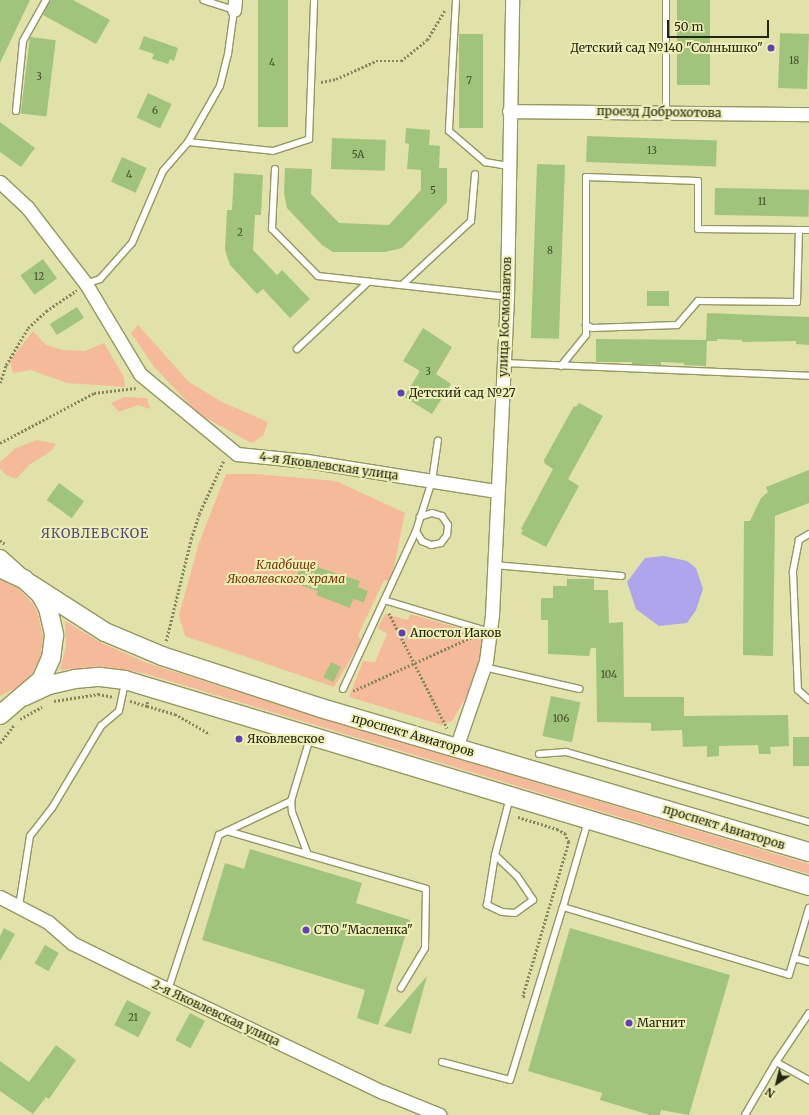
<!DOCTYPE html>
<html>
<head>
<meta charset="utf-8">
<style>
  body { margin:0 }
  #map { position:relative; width:809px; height:1115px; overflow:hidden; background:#e0e2a9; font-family:Merriweather,serif }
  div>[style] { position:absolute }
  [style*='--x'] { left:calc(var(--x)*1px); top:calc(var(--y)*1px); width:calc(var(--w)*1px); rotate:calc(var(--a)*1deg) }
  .green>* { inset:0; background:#f4ba9a }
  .water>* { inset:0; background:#aea5ed }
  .building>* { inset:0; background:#a1c47d; transform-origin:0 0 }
  .path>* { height:2.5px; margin-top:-1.25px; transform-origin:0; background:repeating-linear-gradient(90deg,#86875f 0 2px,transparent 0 4px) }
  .roads { filter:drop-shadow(1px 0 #959760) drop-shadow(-1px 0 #959760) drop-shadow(0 1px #959760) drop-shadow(0 -1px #959760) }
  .service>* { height:6px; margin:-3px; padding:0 3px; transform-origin:3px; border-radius:3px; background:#fff }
  .minor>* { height:13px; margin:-6.5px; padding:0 6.5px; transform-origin:6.5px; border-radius:6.5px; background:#fff }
  .tertiary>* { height:16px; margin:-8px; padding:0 8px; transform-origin:8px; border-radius:8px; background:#fff }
  .secondary>* { height:18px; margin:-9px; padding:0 9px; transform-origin:9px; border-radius:9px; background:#fff }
  .dots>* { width:11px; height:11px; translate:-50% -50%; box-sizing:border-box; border:2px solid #edefb6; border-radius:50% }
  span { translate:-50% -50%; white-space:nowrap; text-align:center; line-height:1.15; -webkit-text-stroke:4px #edefb6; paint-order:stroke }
  .number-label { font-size:10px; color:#444e2a }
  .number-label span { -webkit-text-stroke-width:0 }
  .poi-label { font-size:12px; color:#25260f }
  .right { translate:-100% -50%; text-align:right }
  .left { translate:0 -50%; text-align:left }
  .street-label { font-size:12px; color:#25260f }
  .park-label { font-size:12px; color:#773606; font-style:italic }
  .neighbourhood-label { font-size:13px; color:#534886; letter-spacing:1px }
  .north { position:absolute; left:757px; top:1063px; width:40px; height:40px; -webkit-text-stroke:3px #edefb6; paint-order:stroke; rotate:215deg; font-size:11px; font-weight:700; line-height:16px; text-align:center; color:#25260f }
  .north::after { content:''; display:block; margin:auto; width:14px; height:18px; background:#25260f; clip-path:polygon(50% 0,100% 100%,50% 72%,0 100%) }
  .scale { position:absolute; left:667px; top:20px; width:102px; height:18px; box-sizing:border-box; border:2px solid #25260f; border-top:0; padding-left:5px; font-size:12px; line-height:14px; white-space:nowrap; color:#25260f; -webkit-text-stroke:3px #edefb6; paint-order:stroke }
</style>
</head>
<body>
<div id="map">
  <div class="green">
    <div style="clip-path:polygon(138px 325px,189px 382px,222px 402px,268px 422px,263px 436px,251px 443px,199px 414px,155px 368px,131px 333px)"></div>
    <div style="clip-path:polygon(33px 331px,46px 345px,63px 350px,85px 351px,104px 343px,124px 377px,125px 387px,67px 383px,31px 370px,13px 373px,10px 361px)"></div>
    <div style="clip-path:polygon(124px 397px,147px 398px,150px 409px,138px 405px,119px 412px,111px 403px)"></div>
    <div style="clip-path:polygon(37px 440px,56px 444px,51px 451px,29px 465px,16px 479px,6px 475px,0 469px,0 462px,16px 448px)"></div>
    <div style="clip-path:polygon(226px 474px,257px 474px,336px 481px,405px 513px,391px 581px,384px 580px,358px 635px,361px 641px,334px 687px,185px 636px,179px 615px,199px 543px)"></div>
    <div style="clip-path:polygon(0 579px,18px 588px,33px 604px,38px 614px,43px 636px,41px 655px,32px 674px,18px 687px,0 696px)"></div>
    <div style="clip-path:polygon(385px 614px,408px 620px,410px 614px,480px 634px,485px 640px,477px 678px,452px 721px,442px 725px,349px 697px,363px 661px,375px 662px,387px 634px,378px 628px)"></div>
    <div style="clip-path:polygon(65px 621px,100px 642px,147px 663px,317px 717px,809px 864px,809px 874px,143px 673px,100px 666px,60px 670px,66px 646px)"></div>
  </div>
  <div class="water">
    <div style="clip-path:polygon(664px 556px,687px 561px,696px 568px,703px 589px,696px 610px,687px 623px,659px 626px,636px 609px,627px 582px,645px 558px)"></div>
  </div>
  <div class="building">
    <div style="clip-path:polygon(0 0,30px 0,0 63px)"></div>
    <div style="clip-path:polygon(50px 0,73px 0,110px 20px,96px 44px,43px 15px)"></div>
    <div style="left:258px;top:0;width:30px;height:127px"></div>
    <div style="left:677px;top:0;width:33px;height:85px"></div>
    <div style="left:780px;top:33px;width:29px;height:55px;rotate:2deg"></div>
    <div style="left:459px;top:34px;width:24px;height:94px"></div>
    <div style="clip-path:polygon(144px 36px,178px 48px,174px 61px,170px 59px,168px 64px,152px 59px,154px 54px,139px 49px)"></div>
    <div style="left:30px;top:37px;width:26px;height:77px;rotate:7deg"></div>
    <div style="left:148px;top:93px;width:26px;height:27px;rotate:25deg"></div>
    <div style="clip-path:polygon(0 122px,35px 148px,21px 167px,0 152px)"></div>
    <div style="clip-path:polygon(406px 128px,430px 130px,429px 145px,440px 146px,439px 168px,447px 168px,447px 202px,402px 248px,385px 252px,333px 252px,322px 245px,287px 208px,284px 193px,285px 168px,312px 169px,311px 194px,339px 223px,389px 225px,421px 190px,421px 170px,407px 169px,409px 144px,405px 143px)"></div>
    <div style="left:587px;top:136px;width:130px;height:26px;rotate:2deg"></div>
    <div style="left:332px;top:138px;width:54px;height:31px;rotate:2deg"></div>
    <div style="left:122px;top:157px;width:27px;height:27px;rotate:24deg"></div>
    <div style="left:537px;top:164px;width:28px;height:174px;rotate:2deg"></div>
    <div style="clip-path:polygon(234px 173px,263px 175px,261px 215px,255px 215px,253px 250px,277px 275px,282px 270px,310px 299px,290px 318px,263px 289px,257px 294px,230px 265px,225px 250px,227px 210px,232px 210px)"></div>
    <div style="left:715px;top:188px;width:94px;height:27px;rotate:1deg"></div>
    <div style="left:43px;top:259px;width:24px;height:28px;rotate:54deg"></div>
    <div style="left:647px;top:291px;width:22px;height:15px"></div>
    <div style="left:77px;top:307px;width:13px;height:32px;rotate:58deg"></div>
    <div style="clip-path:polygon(707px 313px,809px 317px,809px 345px,796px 344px,796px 341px,742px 342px,742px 340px,717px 339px,717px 341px,707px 341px,706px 366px,684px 365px,684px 363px,661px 362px,661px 365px,632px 364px,632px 362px,596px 362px,596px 339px,706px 340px)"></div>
    <div style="clip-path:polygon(423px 328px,452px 347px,436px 374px,451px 384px,432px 414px,404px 397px,420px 371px,403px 361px)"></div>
    <div style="clip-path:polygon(579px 403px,603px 416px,568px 479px,579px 486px,546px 547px,521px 534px,523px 530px,521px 529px,553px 469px,545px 464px,544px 460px,574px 406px,576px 407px)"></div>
    <div style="clip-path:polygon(809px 470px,809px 503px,775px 516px,773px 656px,743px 655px,744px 521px,750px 521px,761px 498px,768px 492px,766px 487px)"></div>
    <div style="left:59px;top:483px;width:31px;height:21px;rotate:36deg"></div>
    <div style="clip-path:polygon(311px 565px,360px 581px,358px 587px,368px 591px,364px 602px,353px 599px,350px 608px,316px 595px,318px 591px,300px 585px,297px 574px,300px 569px)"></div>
    <div style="clip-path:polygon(567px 579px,594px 579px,594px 590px,608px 590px,609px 623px,623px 622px,624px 697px,684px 697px,684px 716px,788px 715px,789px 746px,770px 747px,771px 754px,759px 754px,758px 745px,719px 746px,719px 756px,707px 757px,707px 746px,683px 747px,682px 730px,651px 731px,651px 723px,597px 722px,596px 648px,591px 648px,589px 656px,548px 654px,548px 620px,541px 620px,541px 598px,553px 598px,553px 586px,567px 586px)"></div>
    <div style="left:331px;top:662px;width:11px;height:17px;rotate:27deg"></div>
    <div style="left:551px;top:696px;width:30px;height:41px;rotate:12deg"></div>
    <div style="left:793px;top:737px;width:16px;height:29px"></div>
    <div style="clip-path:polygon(250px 849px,362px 883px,356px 903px,410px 920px,378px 1025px,357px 1018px,365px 990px,202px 940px,225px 863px,244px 869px)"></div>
    <div style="clip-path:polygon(4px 928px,15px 934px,0 961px,0 936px)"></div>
    <div style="clip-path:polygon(570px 928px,730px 975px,689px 1115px,661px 1110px,660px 1115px,650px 1115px,600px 1100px,602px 1093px,528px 1071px)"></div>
    <div style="left:45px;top:945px;width:16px;height:21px;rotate:30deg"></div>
    <div style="clip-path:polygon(427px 976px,411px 1034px,384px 1026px)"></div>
    <div style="left:127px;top:1000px;width:27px;height:28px;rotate:27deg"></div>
    <div style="left:190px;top:1013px;width:17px;height:31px;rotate:28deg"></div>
    <div style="clip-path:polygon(56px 1045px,76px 1060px,49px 1099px,46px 1097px,33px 1114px,0 1091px,0 1061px,29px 1082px)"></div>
  </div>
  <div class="path">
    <div style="--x:321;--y:82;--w:15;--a:-11"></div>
    <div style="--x:336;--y:79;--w:44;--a:-24.2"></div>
    <div style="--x:376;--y:61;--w:25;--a:0"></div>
    <div style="--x:401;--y:61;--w:33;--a:-39"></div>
    <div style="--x:427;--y:40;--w:35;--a:-59"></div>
    <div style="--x:0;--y:383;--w:19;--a:-72"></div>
    <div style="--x:6;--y:365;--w:43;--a:-59.3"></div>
    <div style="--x:28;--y:328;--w:25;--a:-43"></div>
    <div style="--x:46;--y:311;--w:37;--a:-34"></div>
    <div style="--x:0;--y:443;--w:106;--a:-28"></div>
    <div style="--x:94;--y:393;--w:42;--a:-6.8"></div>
    <div style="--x:0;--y:540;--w:6;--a:39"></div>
    <div style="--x:389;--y:613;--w:129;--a:63.2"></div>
    <div style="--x:166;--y:641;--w:105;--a:-76.2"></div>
    <div style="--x:191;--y:539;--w:26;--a:-72"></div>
    <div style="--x:199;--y:514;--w:60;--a:-65.2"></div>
    <div style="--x:353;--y:691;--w:131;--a:-24.4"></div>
    <div style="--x:54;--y:701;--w:45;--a:-9"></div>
    <div style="--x:98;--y:694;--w:16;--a:11"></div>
    <div style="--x:130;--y:701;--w:18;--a:16"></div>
    <div style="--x:148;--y:702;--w:4;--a:104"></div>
    <div style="--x:147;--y:706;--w:29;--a:16"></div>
    <div style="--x:175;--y:714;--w:40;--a:29.7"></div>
    <div style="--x:20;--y:719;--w:25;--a:-29"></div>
    <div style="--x:0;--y:743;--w:23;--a:-52"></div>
    <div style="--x:518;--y:817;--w:41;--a:17.1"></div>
    <div style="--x:557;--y:829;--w:9;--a:27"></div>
    <div style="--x:565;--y:833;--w:10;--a:66"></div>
    <div style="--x:569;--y:842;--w:161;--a:106.6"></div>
    <div style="--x:523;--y:996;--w:3;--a:18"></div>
  </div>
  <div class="roads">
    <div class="service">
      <div style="--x:456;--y:0;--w:131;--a:93.1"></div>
      <div style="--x:449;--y:131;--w:48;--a:40.7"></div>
      <div style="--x:485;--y:162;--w:22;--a:10"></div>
      <div style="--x:16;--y:111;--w:70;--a:-84.3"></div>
      <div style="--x:23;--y:41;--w:47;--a:-60.7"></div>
      <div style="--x:666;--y:112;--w:112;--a:-90"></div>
      <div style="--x:188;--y:142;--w:85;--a:6"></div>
      <div style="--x:273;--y:151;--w:38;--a:-18"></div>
      <div style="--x:309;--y:139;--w:139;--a:-87.9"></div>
      <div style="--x:275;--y:169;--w:60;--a:92.9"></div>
      <div style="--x:272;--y:229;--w:66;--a:45.6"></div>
      <div style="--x:318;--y:276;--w:190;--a:6.3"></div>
      <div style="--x:799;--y:230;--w:72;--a:91.6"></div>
      <div style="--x:797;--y:302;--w:99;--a:-179.4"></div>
      <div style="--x:698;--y:301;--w:32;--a:131"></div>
      <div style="--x:677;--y:325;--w:85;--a:178"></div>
      <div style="--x:592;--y:328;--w:7;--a:-153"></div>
      <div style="--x:586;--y:325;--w:148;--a:-90"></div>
      <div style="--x:586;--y:177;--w:112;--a:2"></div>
      <div style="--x:698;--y:181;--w:48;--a:90"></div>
      <div style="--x:698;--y:229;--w:101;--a:0.6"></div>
      <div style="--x:799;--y:230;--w:10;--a:0"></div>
      <div style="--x:86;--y:284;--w:15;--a:-20"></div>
      <div style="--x:100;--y:279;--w:48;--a:-48.4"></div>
      <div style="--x:132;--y:243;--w:78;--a:-66.7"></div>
      <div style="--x:163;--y:171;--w:38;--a:-49"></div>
      <div style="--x:188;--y:142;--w:64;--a:-60.3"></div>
      <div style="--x:220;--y:86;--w:33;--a:-76"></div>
      <div style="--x:228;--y:54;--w:44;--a:-82.2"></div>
      <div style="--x:234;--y:10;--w:32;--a:-162"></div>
      <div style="--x:402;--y:285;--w:94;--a:-42.8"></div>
      <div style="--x:471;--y:221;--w:47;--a:-85.1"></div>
      <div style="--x:297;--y:349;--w:98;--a:-43.3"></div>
      <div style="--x:504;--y:363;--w:305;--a:2.4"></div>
      <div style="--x:561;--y:366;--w:40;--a:-51"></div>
      <div style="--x:586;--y:335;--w:10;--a:-90"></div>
      <div style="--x:416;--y:531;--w:12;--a:59"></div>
      <div style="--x:422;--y:541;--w:10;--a:24"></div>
      <div style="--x:431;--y:545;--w:10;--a:-11"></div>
      <div style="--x:441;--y:543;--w:10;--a:-53"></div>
      <div style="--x:447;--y:535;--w:10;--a:-84"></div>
      <div style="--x:448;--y:525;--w:11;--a:-124"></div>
      <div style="--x:442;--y:516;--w:10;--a:-163"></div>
      <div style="--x:432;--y:513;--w:13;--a:162"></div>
      <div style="--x:809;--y:534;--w:12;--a:149"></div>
      <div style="--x:799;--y:540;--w:33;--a:101"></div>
      <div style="--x:793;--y:572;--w:118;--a:87.6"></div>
      <div style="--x:798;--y:690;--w:15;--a:42"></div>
      <div style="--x:494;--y:565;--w:128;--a:4.9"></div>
      <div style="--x:384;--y:600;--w:111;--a:16.8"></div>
      <div style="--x:484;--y:667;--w:98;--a:13"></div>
      <div style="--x:343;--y:689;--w:174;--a:-65.2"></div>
      <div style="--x:416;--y:531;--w:52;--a:-72.3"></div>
      <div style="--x:432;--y:481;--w:41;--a:-81.7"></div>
      <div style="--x:539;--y:754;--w:27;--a:-4"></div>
      <div style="--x:566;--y:752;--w:253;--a:16.1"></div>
      <div style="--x:588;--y:821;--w:90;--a:106.2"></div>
      <div style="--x:563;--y:907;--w:236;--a:16.7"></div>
      <div style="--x:789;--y:975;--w:70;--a:-73.4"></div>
      <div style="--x:227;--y:831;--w:207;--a:16.2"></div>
      <div style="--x:426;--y:889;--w:59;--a:91"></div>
      <div style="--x:425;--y:948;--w:47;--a:121"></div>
      <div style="--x:308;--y:855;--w:46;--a:-110.4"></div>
      <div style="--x:292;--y:812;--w:11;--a:-95"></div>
      <div style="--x:291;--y:801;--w:66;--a:-73.2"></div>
      <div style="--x:495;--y:855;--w:30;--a:44"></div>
      <div style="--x:517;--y:876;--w:29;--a:56"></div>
      <div style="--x:533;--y:900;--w:22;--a:144"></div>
      <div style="--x:515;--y:913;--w:13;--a:-176"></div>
      <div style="--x:502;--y:912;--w:17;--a:-155"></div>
      <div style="--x:487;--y:905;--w:51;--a:-80.9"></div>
      <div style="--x:495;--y:855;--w:60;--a:-75.5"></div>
      <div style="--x:19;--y:906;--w:71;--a:-81.1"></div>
      <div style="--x:30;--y:836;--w:36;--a:-52"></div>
      <div style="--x:52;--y:808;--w:96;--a:-59.1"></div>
      <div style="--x:101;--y:726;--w:23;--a:-40"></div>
      <div style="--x:119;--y:711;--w:30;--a:-78"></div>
      <div style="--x:794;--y:958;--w:16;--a:15"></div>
      <div style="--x:168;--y:990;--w:163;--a:-71.8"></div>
      <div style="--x:219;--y:835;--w:80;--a:-25.3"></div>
      <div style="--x:442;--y:1062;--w:70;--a:14.8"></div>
      <div style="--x:510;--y:1080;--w:181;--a:-73"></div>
      <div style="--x:776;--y:1062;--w:38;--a:29"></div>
      <div style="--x:745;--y:1115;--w:61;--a:-59.7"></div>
      <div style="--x:776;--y:1062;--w:59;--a:-56"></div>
    </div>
    <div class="minor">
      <div style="--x:234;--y:10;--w:10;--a:-84"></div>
      <div style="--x:509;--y:111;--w:300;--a:0.6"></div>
      <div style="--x:0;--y:182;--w:37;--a:43"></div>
      <div style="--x:27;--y:207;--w:97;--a:52.5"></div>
      <div style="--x:86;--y:284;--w:105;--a:59"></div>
      <div style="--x:140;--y:374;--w:126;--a:39.5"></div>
      <div style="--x:237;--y:454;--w:70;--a:5.7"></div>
      <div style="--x:307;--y:461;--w:192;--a:9"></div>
      <div style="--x:456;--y:748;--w:92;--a:-71"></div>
      <div style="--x:486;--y:661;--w:46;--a:-82.6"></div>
      <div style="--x:492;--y:615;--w:318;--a:-87.3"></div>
      <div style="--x:507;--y:297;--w:297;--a:-89"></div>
      <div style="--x:0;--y:897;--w:54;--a:27.5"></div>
      <div style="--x:48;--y:922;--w:32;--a:41"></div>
      <div style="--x:72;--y:943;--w:68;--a:26.2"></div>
      <div style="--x:133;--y:973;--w:277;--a:25.5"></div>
      <div style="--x:383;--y:1092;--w:61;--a:22"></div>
    </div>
    <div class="tertiary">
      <div style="--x:0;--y:558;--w:24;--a:42"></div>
    </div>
    <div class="secondary">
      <div style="--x:0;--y:568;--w:26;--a:25"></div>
      <div style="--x:24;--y:579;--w:23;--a:43"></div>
      <div style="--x:41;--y:595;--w:15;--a:62"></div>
      <div style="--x:48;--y:608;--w:28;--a:77"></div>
      <div style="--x:54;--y:635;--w:23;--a:97"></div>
      <div style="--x:51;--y:658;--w:24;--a:114"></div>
      <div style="--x:41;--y:680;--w:54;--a:139.5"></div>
      <div style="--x:32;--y:585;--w:87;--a:32.8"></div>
      <div style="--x:105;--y:632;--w:62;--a:22.8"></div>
      <div style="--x:162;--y:656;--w:167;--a:18.1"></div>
      <div style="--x:321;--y:708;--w:509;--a:16.44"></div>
      <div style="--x:25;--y:696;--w:26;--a:-25"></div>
      <div style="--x:49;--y:685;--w:27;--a:-13"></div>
      <div style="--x:75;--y:679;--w:25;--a:-5"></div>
      <div style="--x:100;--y:677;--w:25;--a:7"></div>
      <div style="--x:125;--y:680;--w:714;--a:16.76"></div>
    </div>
  </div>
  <div class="dots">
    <div style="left:771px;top:48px;background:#5f40b8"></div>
    <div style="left:401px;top:393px;background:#5f40b8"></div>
    <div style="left:402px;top:633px;background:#5f40b8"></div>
    <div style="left:239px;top:739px;background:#5f40b8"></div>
    <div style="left:306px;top:930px;background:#5f40b8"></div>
    <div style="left:629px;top:1023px;background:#5f40b8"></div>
  </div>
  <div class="number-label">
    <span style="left:794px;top:61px">18</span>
    <span style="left:272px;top:63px">4</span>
    <span style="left:39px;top:77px">3</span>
    <span style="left:469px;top:81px">7</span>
    <span style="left:155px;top:111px">6</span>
    <span style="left:652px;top:151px">13</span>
    <span style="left:358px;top:155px">5А</span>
    <span style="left:129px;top:175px">4</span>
    <span style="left:433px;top:191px">5</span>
    <span style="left:762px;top:202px">11</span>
    <span style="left:240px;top:233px">2</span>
    <span style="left:550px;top:251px">8</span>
    <span style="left:39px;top:277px">12</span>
    <span style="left:428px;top:372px">3</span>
    <span style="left:609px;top:675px">104</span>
    <span style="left:561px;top:719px">106</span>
    <span style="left:133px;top:1018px">21</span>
  </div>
  <div class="poi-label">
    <span class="right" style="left:763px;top:48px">Детский сад №140 "Солнышко"</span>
    <span class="left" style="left:409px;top:393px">Детский сад №27</span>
    <span class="left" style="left:410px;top:633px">Апостол Иаков</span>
    <span class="left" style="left:247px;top:739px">Яковлевское</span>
    <span class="left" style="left:314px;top:930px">СТО "Масленка"</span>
    <span class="left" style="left:637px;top:1023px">Магнит</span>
  </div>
  <div class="street-label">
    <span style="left:659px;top:112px;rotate:1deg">проезд Доброхотова</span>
    <span style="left:505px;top:317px;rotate:-88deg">улица Космонавтов</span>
    <span style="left:329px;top:466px;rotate:8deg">4-я Яковлевская улица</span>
    <span style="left:413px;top:735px;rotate:16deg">проспект Авиаторов</span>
    <span style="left:724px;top:827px;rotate:17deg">проспект Авиаторов</span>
    <span style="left:216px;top:1013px;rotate:25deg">2-я Яковлевская улица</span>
  </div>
  <div class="park-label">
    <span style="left:286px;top:572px">Кладбище<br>Яковлевского храма</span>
  </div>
  <div class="neighbourhood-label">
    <span style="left:95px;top:534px">ЯКОВЛЕВСКОЕ</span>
  </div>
  <div class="north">N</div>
  <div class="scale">50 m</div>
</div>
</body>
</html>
